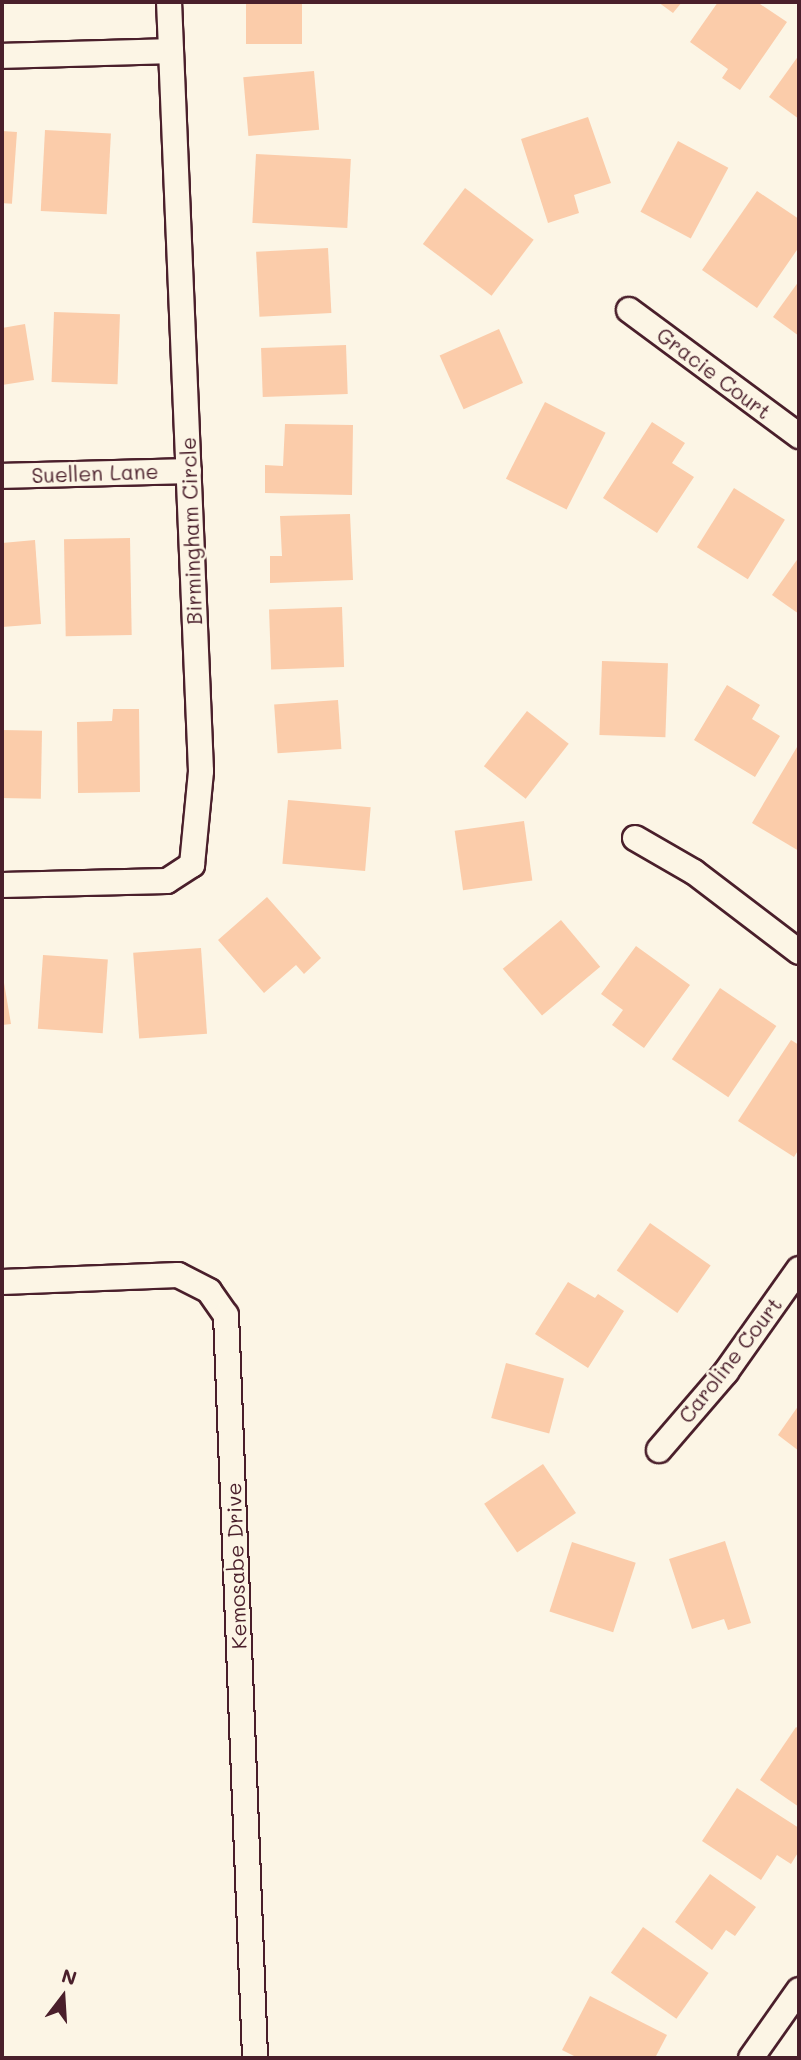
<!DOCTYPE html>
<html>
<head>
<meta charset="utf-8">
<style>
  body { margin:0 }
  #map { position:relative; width:801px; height:2060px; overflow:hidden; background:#fcf5e5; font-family:Mali,sans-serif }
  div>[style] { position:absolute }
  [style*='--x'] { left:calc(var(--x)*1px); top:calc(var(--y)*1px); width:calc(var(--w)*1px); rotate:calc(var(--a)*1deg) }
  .building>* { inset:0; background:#fbccaa; transform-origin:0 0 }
  .roads { filter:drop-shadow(2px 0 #4a1f2b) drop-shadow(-2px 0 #4a1f2b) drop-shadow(0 2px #4a1f2b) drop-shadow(0 -2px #4a1f2b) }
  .minor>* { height:24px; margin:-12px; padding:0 12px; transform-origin:12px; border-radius:12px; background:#fcf5e5 }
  span { translate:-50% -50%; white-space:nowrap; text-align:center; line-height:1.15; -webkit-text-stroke:5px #fcf5e5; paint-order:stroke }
  .street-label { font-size:21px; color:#4a1f2b }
  .frame { position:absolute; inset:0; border:4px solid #4a1f2b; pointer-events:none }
  .north { position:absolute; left:28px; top:1962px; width:70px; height:70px; -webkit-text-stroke:5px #fcf5e5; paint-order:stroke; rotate:17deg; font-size:19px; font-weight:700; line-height:28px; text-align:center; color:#4a1f2b }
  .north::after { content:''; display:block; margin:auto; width:24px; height:32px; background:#4a1f2b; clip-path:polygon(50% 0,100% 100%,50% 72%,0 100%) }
</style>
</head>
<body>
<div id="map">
  <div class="building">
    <div style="left:246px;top:2px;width:56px;height:42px"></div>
    <div style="clip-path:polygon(658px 2px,682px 2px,673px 13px)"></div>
    <div style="clip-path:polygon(718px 2px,757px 2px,787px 22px,740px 90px,722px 78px,728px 69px,690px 42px)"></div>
    <div style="clip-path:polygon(799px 55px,799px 119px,769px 97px)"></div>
    <div style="left:314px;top:71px;width:59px;height:71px;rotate:85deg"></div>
    <div style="clip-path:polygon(588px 117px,611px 183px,574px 195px,579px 213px,548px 223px,521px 139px)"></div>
    <div style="left:45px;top:130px;width:66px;height:81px;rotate:3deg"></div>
    <div style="left:2px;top:131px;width:15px;height:72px;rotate:4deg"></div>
    <div style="left:678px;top:141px;width:57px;height:80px;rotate:28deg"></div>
    <div style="left:256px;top:154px;width:95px;height:69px;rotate:3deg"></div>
    <div style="left:465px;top:188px;width:86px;height:70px;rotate:37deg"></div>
    <div style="clip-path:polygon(757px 191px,799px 219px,799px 247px,757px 308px,702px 270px)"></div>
    <div style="left:328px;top:248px;width:65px;height:72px;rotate:87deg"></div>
    <div style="clip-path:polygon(799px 281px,799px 336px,773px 317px)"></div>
    <div style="left:54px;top:312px;width:66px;height:70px;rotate:2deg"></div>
    <div style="clip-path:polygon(25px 324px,34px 380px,2px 385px,2px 328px)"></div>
    <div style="left:499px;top:329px;width:59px;height:65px;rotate:66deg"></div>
    <div style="left:346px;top:345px;width:49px;height:85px;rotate:88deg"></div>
    <div style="left:545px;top:402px;width:68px;height:86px;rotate:27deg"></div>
    <div style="clip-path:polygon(652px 422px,685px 443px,672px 463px,694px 477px,657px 533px,603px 498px)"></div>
    <div style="clip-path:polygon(285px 424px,353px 425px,352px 495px,265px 493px,265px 465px,283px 466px)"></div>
    <div style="left:734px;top:488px;width:60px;height:70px;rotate:32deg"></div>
    <div style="clip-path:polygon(350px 514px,353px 580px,270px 583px,270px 556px,282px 556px,280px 516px)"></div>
    <div style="left:130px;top:538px;width:97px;height:66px;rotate:89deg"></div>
    <div style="clip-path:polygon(35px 540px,41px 624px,2px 627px,2px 543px)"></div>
    <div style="clip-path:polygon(799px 557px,799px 614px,772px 595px)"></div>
    <div style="left:342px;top:607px;width:60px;height:73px;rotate:88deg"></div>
    <div style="left:602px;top:661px;width:66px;height:74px;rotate:2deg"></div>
    <div style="clip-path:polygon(727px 685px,760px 705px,752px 719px,780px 736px,755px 777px,694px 740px)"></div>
    <div style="left:338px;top:700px;width:49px;height:64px;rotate:86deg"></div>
    <div style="clip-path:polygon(113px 709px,139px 709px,140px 792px,78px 793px,77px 722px,112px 721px)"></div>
    <div style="left:527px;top:711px;width:53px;height:70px;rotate:38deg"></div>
    <div style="left:2px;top:730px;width:40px;height:68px;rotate:1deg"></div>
    <div style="clip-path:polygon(797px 747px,799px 749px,799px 851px,752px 823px)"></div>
    <div style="left:288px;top:800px;width:83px;height:64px;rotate:5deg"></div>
    <div style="left:524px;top:821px;width:60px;height:70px;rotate:82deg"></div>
    <div style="clip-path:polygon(267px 897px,321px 958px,304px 974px,296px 965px,264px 993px,218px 940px)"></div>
    <div style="left:561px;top:920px;width:61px;height:76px;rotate:50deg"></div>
    <div style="clip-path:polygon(636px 946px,690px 985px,644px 1048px,612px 1025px,623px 1010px,601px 994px)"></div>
    <div style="left:201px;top:948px;width:86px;height:68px;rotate:86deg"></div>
    <div style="left:43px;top:955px;width:65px;height:74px;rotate:4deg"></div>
    <div style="clip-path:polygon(2px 971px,11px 1024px,2px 1025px)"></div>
    <div style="left:720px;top:988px;width:68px;height:86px;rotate:34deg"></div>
    <div style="clip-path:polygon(791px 1040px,799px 1045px,799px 1149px,794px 1157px,738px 1121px)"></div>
    <div style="left:650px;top:1223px;width:74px;height:58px;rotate:35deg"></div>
    <div style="clip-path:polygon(568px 1282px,595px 1298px,598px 1294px,624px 1311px,588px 1368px,535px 1334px)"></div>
    <div style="left:506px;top:1363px;width:60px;height:57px;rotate:15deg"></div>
    <div style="clip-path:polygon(799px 1405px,799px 1451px,778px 1435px)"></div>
    <div style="left:543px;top:1464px;width:59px;height:71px;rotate:56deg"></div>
    <div style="clip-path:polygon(725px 1541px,751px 1623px,728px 1630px,724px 1619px,692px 1629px,669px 1559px)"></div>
    <div style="left:572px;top:1542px;width:67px;height:73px;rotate:18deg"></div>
    <div style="clip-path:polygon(796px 1727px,799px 1729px,799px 1807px,760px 1780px)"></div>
    <div style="clip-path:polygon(737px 1788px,799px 1828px,799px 1851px,791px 1864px,777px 1855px,761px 1880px,702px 1841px)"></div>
    <div style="clip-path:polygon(710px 1874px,756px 1907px,735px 1936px,726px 1930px,712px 1950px,675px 1922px)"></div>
    <div style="left:643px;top:1927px;width:80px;height:56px;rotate:35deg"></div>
    <div style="clip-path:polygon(590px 1996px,667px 2035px,655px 2058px,578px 2058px,562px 2050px)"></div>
  </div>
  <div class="roads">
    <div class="minor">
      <div style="--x:2;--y:56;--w:169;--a:-1.7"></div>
      <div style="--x:629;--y:310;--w:212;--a:36.5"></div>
      <div style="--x:2;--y:476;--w:187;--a:-1.5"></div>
      <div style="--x:635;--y:838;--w:68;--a:30"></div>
      <div style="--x:694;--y:872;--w:132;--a:37.3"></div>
      <div style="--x:2;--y:885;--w:165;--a:-1.4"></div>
      <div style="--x:167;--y:881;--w:30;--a:-33"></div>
      <div style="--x:192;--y:865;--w:94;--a:-84.5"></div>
      <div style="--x:201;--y:771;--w:770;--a:-92.38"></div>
      <div style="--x:2;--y:1282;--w:176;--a:-2.3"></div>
      <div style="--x:178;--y:1275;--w:35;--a:27"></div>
      <div style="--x:209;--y:1291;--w:29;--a:55"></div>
      <div style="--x:226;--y:1315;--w:744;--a:87.76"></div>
      <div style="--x:659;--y:1450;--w:103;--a:-49.3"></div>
      <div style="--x:726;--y:1372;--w:126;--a:-54.7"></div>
      <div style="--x:751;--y:2058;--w:83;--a:-54.8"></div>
    </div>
  </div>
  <div class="street-label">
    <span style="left:714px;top:373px;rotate:37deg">Gracie Court</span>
    <span style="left:95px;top:473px;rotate:-2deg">Suellen Lane</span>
    <span style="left:191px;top:531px;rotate:-92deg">Birmingham Circle</span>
    <span style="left:730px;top:1360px;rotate:-52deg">Caroline Court</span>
    <span style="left:236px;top:1566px;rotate:-92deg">Kemosabe Drive</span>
  </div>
  <div class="frame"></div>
  <div class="north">N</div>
</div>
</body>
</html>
